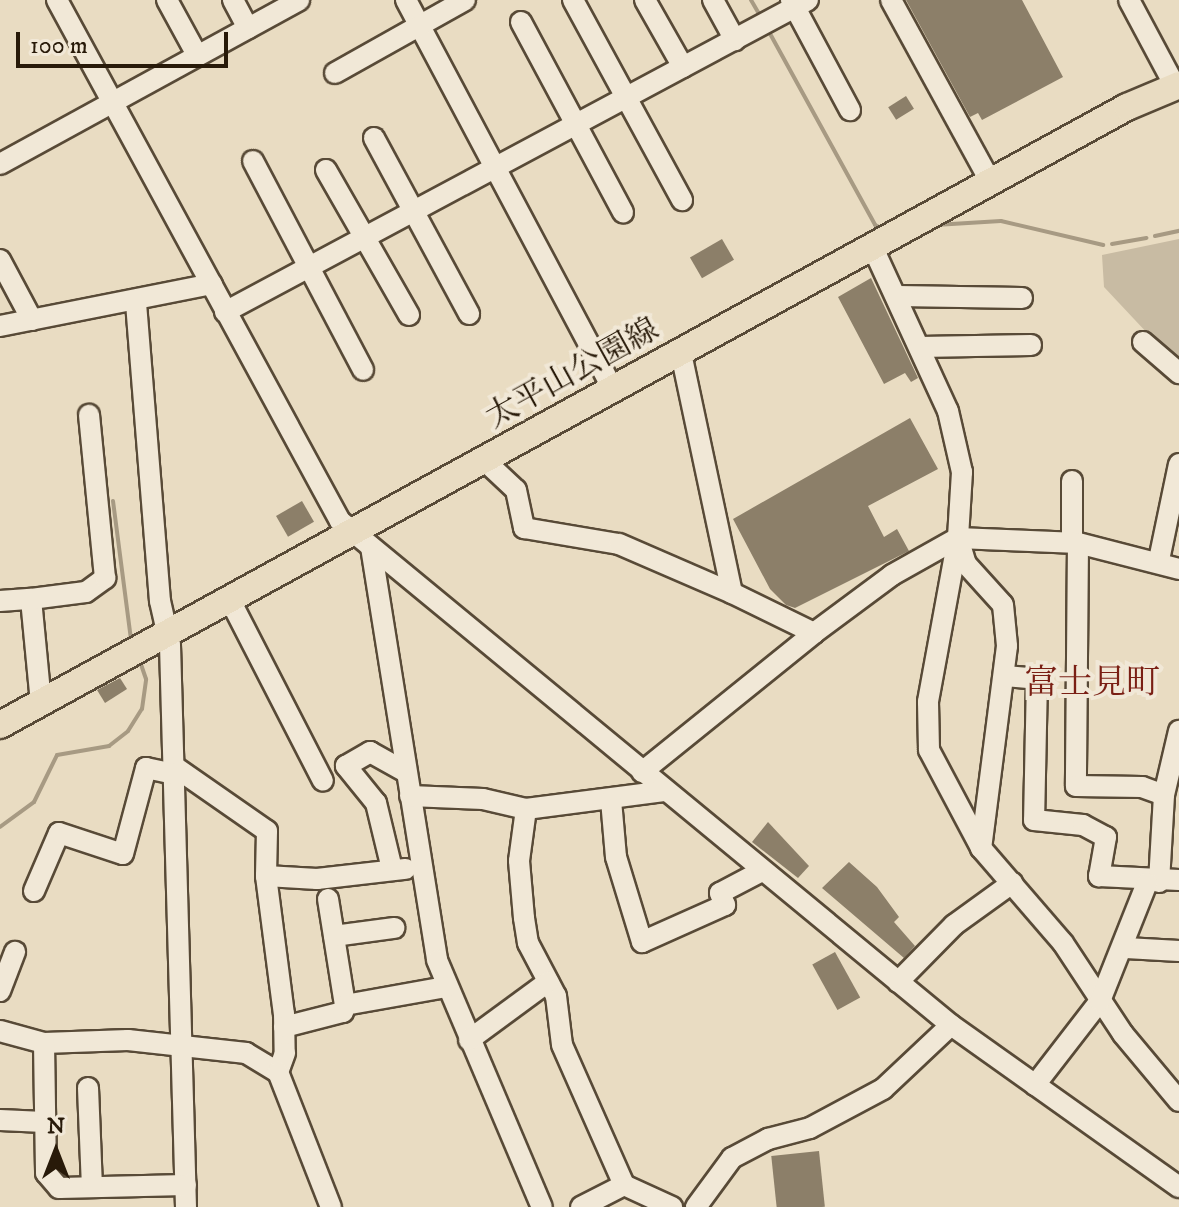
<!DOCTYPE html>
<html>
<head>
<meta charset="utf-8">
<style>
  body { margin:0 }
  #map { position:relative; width:1179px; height:1207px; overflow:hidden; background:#e9dcc2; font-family:"IM FELL DW Pica","Noto Serif JP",serif }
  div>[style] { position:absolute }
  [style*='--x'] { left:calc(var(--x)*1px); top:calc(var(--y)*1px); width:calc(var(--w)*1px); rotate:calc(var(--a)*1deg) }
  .green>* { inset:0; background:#c8bba3 }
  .stream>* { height:4px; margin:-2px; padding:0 2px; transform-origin:2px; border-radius:2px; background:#a79a83 }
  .building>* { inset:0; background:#8c7f69; transform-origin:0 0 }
  .roads { filter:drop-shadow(2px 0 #584a37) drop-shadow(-2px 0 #584a37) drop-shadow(0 2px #584a37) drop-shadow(0 -2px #584a37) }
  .minor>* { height:20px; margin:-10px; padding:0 10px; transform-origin:10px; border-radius:10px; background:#f1e8d7 }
  .major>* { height:26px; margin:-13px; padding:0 13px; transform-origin:13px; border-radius:13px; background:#e9dcc2 }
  span { translate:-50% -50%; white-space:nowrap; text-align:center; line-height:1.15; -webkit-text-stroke:8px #f1e8d7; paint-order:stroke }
  .street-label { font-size:32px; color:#281a09 }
  .neighbourhood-label { font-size:34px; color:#7a1f14 }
  .north { position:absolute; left:16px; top:1111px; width:80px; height:80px; -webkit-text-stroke:6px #f1e8d7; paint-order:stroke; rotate:0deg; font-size:22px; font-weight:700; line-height:32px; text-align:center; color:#281a09 }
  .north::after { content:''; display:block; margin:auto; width:28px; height:36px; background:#281a09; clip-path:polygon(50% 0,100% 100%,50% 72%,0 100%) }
  .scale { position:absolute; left:16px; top:32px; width:212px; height:36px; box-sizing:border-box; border:4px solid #281a09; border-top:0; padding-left:10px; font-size:24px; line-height:28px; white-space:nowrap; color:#281a09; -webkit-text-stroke:6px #f1e8d7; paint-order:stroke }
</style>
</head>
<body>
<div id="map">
  <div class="green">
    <div style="clip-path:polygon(1179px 239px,1179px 367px,1104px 287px,1102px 255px)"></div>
  </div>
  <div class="stream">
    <div style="--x:751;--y:0;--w:22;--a:60"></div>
    <div style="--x:768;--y:30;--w:222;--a:61.2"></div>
    <div style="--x:875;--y:225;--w:9;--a:27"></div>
    <div style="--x:935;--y:225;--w:66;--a:-3.5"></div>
    <div style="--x:1001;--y:221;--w:105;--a:13.2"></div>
    <div style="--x:1155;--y:236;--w:25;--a:-12"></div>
    <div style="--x:1112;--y:244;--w:35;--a:-10"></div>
    <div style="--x:113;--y:501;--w:139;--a:82.6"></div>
    <div style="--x:0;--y:827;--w:42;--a:-36.3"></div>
    <div style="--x:34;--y:802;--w:52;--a:-63.9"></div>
    <div style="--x:57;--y:755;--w:53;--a:-9.8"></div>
    <div style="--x:109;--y:746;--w:24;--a:-38"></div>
    <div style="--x:128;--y:731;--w:26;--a:-58"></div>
    <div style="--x:142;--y:709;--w:30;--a:-82"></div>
    <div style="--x:146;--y:679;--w:18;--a:-109"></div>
  </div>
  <div class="building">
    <div style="clip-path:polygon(906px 0,1022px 0,1063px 77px,982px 120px,978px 113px,970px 117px)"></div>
    <div style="left:906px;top:96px;width:15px;height:21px;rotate:58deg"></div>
    <div style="left:722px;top:239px;width:24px;height:37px;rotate:60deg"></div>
    <div style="clip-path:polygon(871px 278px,918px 378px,911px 382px,905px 373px,884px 384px,838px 297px)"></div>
    <div style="clip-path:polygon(910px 418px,938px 469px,868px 506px,884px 537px,897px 529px,909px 551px,795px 608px,786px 605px,770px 589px,733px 519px)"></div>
    <div style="left:302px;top:501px;width:24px;height:30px;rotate:60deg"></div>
    <div style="clip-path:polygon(120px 678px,127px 689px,105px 703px,97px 690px)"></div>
    <div style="clip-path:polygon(768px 822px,809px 866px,798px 878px,752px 842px)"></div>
    <div style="clip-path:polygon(849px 862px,877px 887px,899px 917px,894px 922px,915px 946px,904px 958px,822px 888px)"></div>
    <div style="left:835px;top:952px;width:52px;height:26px;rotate:61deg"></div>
    <div style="left:819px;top:1151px;width:56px;height:48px;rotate:84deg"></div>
  </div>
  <div class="roads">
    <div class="minor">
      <div style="--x:57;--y:0;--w:593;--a:61.49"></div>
      <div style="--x:340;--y:521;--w:792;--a:39.52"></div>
      <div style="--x:951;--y:1025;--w:280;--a:35.4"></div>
      <div style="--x:167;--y:0;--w:63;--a:61.4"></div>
      <div style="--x:233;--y:0;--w:32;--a:62"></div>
      <div style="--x:406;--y:0;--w:442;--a:62"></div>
      <div style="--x:573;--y:0;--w:228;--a:61.4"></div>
      <div style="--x:645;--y:0;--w:77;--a:60.4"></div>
      <div style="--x:713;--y:0;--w:46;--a:61.2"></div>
      <div style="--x:791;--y:0;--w:125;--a:61.8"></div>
      <div style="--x:891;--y:0;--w:209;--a:61.3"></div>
      <div style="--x:1129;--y:0;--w:98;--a:61.9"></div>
      <div style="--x:521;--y:22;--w:216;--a:61.8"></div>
      <div style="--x:335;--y:73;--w:149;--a:-29.3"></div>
      <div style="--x:374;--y:138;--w:200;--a:61.6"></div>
      <div style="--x:253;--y:161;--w:236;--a:62.2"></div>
      <div style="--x:0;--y:164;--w:341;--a:-28.7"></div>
      <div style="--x:326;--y:170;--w:167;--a:60.2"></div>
      <div style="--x:873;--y:248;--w:179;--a:65.3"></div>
      <div style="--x:948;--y:411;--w:63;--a:77.1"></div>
      <div style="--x:962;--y:472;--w:66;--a:93.5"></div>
      <div style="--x:958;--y:538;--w:167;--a:100.4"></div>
      <div style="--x:928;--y:702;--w:48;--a:88.8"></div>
      <div style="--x:929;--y:750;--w:111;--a:62"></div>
      <div style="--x:981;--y:848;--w:125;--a:49.2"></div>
      <div style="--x:1063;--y:943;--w:109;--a:56.6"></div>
      <div style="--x:1123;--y:1034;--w:87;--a:50.1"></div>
      <div style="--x:0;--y:260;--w:68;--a:61.9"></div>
      <div style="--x:898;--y:296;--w:124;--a:0.9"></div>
      <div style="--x:136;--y:303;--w:299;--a:85.4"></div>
      <div style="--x:160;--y:601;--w:45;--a:77.2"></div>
      <div style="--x:170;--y:645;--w:562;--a:88.37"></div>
      <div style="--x:225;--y:312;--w:661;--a:-28.15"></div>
      <div style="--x:0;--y:326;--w:216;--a:-11.2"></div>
      <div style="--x:1143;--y:342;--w:48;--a:40.7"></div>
      <div style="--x:920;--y:347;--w:111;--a:-1"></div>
      <div style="--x:485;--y:461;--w:42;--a:43.1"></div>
      <div style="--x:516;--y:490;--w:39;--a:78"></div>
      <div style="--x:524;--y:528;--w:96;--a:9.6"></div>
      <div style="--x:619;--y:544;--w:123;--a:23.4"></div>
      <div style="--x:958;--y:538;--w:27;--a:73"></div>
      <div style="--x:966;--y:564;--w:55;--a:47.9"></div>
      <div style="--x:1003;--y:605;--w:41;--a:84.4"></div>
      <div style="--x:1007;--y:646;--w:204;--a:97.3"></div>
      <div style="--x:1072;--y:543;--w:62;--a:-90"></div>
      <div style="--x:1078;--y:543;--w:243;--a:90.5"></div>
      <div style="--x:1076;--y:786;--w:66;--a:0.9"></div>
      <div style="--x:1142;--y:787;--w:23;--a:20"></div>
      <div style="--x:371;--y:547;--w:418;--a:80.9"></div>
      <div style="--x:437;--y:960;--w:268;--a:67"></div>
      <div style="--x:1159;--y:560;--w:98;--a:-78.2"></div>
      <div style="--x:230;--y:600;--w:203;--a:62.8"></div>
      <div style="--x:0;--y:601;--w:31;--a:-4"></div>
      <div style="--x:814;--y:633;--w:97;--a:-36.6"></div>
      <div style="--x:892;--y:575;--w:76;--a:-29.3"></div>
      <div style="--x:958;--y:538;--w:120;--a:2.4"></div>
      <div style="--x:1078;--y:543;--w:104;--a:14.4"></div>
      <div style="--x:1005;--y:676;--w:32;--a:5"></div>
      <div style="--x:1037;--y:679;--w:141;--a:91.2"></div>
      <div style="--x:1034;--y:820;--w:49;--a:5.8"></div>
      <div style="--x:1083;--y:825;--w:26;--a:28"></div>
      <div style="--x:1106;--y:837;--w:40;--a:100"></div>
      <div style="--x:1099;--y:876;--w:80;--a:2.9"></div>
      <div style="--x:41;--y:703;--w:104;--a:-95.5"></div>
      <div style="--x:31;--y:599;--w:55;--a:-7.3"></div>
      <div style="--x:86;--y:592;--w:24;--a:-36"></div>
      <div style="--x:105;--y:578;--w:164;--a:-95.6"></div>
      <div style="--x:175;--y:767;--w:112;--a:34.8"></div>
      <div style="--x:267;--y:831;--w:45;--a:91.3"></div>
      <div style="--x:266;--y:876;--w:139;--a:82.6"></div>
      <div style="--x:284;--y:1014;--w:39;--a:89"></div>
      <div style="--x:285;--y:1053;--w:20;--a:110"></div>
      <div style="--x:642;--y:772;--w:221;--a:-38.9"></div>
      <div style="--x:814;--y:633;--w:91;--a:-154"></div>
      <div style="--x:732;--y:593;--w:245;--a:-102"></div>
      <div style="--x:410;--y:796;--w:73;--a:2.4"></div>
      <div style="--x:483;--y:799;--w:44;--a:13.1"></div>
      <div style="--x:526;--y:809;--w:139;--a:-7.4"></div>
      <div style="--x:611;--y:800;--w:57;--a:85"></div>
      <div style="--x:616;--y:857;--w:89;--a:73"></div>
      <div style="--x:642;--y:942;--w:91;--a:-24"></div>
      <div style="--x:725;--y:905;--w:13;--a:-113"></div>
      <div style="--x:720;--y:893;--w:47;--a:-27.6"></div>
      <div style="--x:526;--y:809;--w:52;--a:97.7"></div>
      <div style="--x:519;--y:861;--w:57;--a:85"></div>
      <div style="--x:524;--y:918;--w:25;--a:81"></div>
      <div style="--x:528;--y:943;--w:60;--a:62.2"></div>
      <div style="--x:556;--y:996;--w:49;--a:83"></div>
      <div style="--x:562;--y:1045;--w:153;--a:66.1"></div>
      <div style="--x:624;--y:1185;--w:53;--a:24.6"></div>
      <div style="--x:392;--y:869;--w:68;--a:-103.6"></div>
      <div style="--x:376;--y:803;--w:48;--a:-129"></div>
      <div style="--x:346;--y:766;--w:28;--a:-30"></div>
      <div style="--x:370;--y:752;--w:41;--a:29.1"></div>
      <div style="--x:266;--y:876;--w:51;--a:3.4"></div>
      <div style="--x:317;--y:879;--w:89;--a:-6.5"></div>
      <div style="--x:1159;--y:882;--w:87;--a:-86.7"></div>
      <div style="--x:1164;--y:795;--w:66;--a:-76.8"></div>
      <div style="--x:34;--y:891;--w:63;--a:-66.7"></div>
      <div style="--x:59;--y:833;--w:67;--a:18.2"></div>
      <div style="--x:123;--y:854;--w:89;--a:-75"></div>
      <div style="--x:146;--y:768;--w:30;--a:12"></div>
      <div style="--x:328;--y:899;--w:107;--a:80.9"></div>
      <div style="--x:345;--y:1005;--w:103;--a:-10.1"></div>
      <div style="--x:334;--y:936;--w:61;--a:-7.6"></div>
      <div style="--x:1126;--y:948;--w:53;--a:3.2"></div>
      <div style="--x:898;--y:982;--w:80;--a:-45.5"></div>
      <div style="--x:954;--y:925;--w:72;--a:-35.9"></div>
      <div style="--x:0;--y:991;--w:42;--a:-69"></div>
      <div style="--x:284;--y:1027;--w:61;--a:-14.3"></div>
      <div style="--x:343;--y:1012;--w:7;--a:-74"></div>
      <div style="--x:0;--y:1031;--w:46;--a:15.3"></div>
      <div style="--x:44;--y:1043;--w:84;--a:-2"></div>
      <div style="--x:128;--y:1040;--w:119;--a:6.3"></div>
      <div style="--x:246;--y:1053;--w:37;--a:31"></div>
      <div style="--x:278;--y:1072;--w:145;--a:68.6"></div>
      <div style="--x:469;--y:1040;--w:98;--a:-36.3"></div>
      <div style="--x:44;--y:1043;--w:130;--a:89.1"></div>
      <div style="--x:46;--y:1173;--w:20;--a:49"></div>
      <div style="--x:59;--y:1188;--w:127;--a:-1.4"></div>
      <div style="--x:1035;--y:1085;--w:106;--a:-52.3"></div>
      <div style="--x:1100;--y:1001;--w:127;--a:-68.3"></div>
      <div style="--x:88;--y:1088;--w:99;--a:87.7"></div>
      <div style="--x:0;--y:1120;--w:44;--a:2.6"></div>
      <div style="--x:581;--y:1207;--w:48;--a:-27.1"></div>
      <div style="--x:696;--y:1207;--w:61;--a:-53.7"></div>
      <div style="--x:732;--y:1158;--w:41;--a:-27.8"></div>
      <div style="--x:768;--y:1139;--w:43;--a:-14.7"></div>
      <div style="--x:810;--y:1128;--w:83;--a:-28.1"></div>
      <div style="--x:883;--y:1089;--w:93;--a:-43.3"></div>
    </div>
    <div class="major">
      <div style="--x:0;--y:725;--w:1285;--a:-28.74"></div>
      <div style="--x:1127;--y:107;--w:56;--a:-22.9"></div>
    </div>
  </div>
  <div class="street-label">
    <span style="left:573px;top:374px;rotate:-29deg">太平山公園線</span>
  </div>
  <div class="neighbourhood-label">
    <span style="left:1092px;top:684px">富士見町</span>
  </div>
  <div class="north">N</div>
  <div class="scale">100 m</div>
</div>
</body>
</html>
